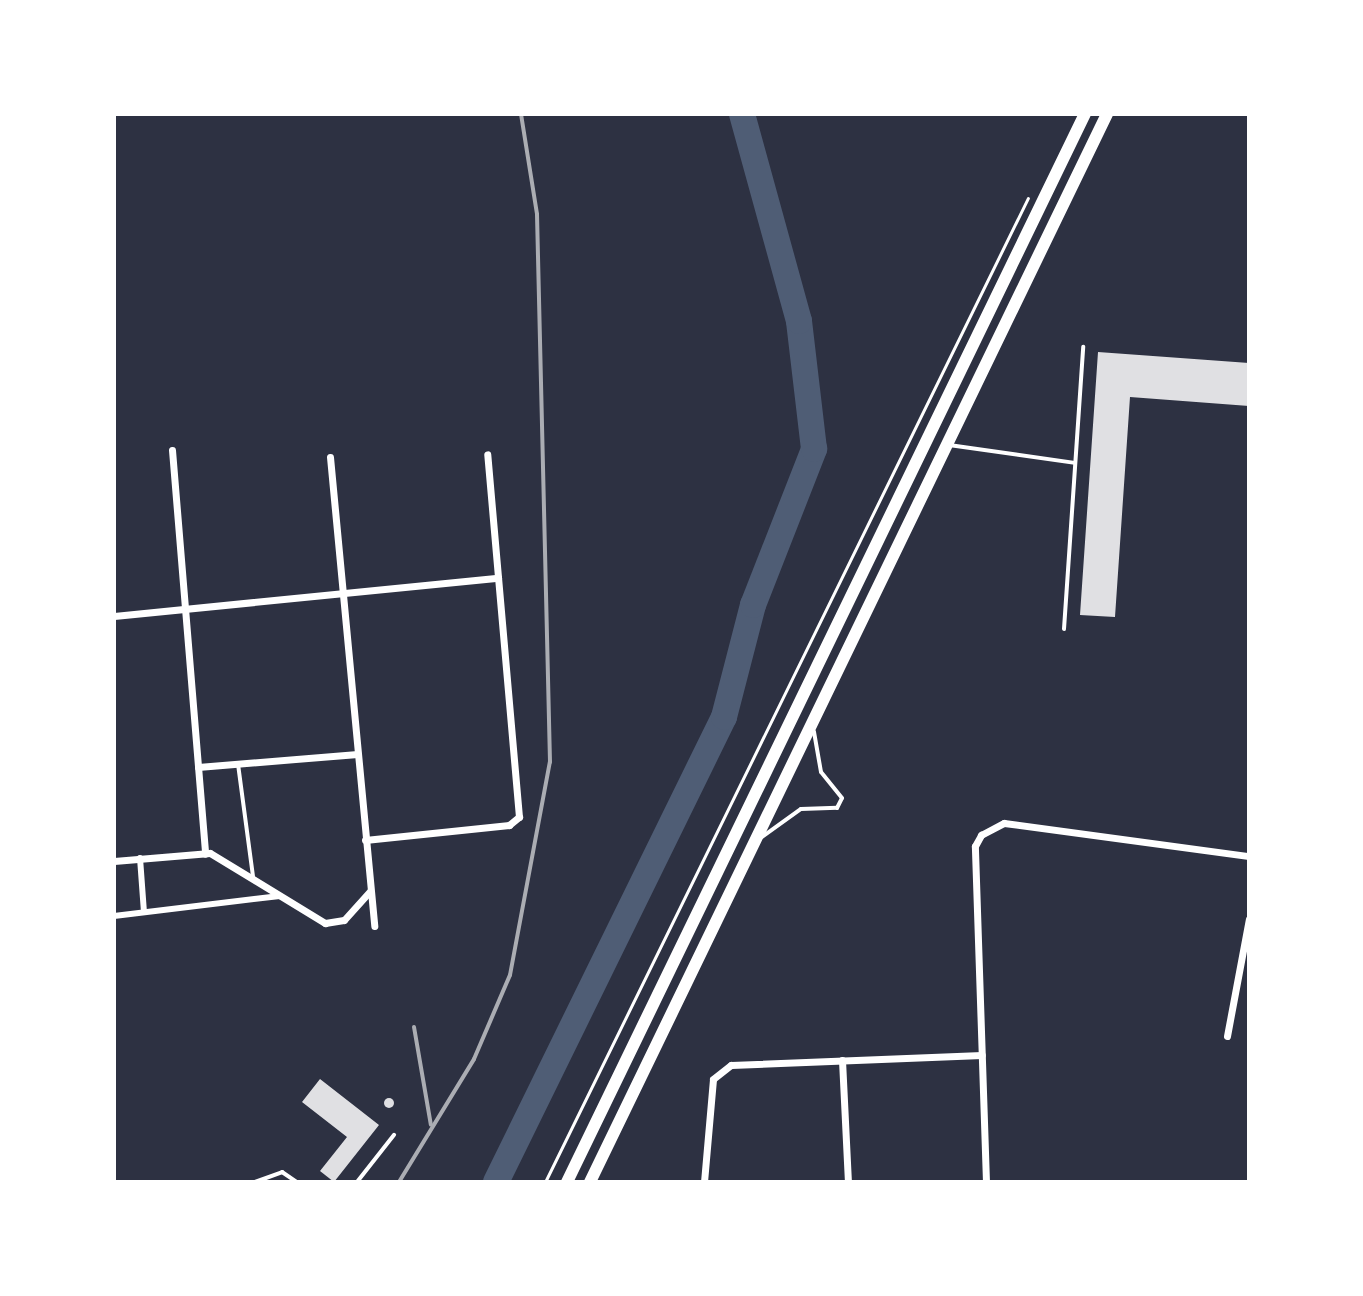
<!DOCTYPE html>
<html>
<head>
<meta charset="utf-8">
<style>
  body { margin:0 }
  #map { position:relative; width:1363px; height:1296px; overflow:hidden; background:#2d3142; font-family:"Source Sans 3",sans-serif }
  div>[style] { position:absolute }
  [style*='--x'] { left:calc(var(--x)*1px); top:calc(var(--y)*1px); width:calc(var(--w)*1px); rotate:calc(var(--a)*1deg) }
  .river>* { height:26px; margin:-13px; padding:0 13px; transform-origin:13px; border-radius:13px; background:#4f5d75 }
  .building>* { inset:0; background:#e0e0e3 }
  .round { border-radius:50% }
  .path>* { height:3px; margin:-1.5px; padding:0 1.5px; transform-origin:1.5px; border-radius:1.5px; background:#fff }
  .service>* { height:4px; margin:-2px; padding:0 2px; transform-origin:2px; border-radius:2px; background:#fff }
  .pedestrian>* { height:6px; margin:-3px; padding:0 3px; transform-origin:3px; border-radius:3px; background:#fff }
  .minor>* { height:7px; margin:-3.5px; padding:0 3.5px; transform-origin:3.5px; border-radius:3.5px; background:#fff }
  .primary>* { height:12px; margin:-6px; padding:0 6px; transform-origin:6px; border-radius:6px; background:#fff }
  .rail>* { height:4px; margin:-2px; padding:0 2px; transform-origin:2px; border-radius:2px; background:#abadb3 }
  span { translate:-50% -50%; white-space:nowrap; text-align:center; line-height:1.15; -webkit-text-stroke:7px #fff; paint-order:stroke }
  .frame { position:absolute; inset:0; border:116px solid #fff; pointer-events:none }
</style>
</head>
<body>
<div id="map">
  <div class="river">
    <div style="--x:496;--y:1182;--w:518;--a:-63.88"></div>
    <div style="--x:724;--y:717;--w:116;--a:-75.5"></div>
    <div style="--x:753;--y:605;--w:168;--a:-68.6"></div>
    <div style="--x:814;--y:449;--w:129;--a:-96.7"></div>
    <div style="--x:799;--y:321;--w:215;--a:-105.4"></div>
  </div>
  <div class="building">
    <div style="clip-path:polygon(1098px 352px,1249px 363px,1249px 406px,1130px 397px,1115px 617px,1080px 615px)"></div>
    <div style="clip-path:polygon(320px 1079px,379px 1125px,334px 1182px,320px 1171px,347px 1137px,302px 1102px)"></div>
    <div class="round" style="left:384px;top:1098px;width:10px;height:10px"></div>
  </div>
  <div class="path">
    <div style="--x:545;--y:1182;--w:1096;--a:-63.86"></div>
  </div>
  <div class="service">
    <div style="--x:949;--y:445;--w:127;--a:8.1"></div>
    <div style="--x:1064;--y:629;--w:283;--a:-86.1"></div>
    <div style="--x:238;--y:764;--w:114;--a:82.4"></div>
    <div style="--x:762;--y:837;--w:48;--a:-35.7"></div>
    <div style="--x:801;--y:809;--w:36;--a:-2"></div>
    <div style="--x:837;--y:808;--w:11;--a:-63"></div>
    <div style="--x:842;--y:798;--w:33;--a:-129"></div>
    <div style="--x:821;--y:772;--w:41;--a:-99.9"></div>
    <div style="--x:255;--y:1182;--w:29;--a:-20"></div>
    <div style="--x:282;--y:1172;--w:18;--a:34"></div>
    <div style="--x:357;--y:1182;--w:60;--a:-51.8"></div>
  </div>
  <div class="pedestrian">
    <div style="--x:140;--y:858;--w:54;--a:85.8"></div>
    <div style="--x:114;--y:916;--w:167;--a:-6.9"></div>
  </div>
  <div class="minor">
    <div style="--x:172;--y:450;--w:405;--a:85.3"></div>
    <div style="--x:330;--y:457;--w:471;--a:84.6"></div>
    <div style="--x:114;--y:616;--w:386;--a:-5.7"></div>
    <div style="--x:198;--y:767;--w:160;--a:-4.7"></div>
    <div style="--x:365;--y:840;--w:145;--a:-5.9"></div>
    <div style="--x:509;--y:825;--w:13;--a:-39"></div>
    <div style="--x:519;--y:817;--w:364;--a:-95"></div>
    <div style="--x:114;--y:861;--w:96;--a:-4.8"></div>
    <div style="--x:210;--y:853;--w:135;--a:31.3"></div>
    <div style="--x:325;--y:923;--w:19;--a:-9"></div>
    <div style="--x:344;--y:920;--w:39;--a:-48"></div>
    <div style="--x:1227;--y:1036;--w:119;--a:-79.4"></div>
    <div style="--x:842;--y:1060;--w:122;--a:87.2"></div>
    <div style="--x:704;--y:1182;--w:103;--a:-85"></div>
    <div style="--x:713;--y:1079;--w:23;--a:-38"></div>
    <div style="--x:731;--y:1065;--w:251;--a:-2.3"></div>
    <div style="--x:986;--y:1182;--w:336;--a:-91.9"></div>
    <div style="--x:975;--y:846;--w:13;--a:-61"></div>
    <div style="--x:981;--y:835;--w:26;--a:-28"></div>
    <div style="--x:1004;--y:823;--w:247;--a:7.7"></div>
  </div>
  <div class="primary">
    <div style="--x:567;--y:1182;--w:1187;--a:-64.13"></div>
    <div style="--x:590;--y:1182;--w:1187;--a:-64.17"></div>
  </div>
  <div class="rail">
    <div style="--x:414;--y:1027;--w:99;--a:80.2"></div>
    <div style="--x:399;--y:1182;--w:144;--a:-58.6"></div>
    <div style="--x:474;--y:1059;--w:91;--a:-66.8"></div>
    <div style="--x:510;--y:975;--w:217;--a:-79.4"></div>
    <div style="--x:550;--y:762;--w:548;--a:-91.36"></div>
    <div style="--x:537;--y:214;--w:101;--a:-99.1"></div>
  </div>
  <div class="frame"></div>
</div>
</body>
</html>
